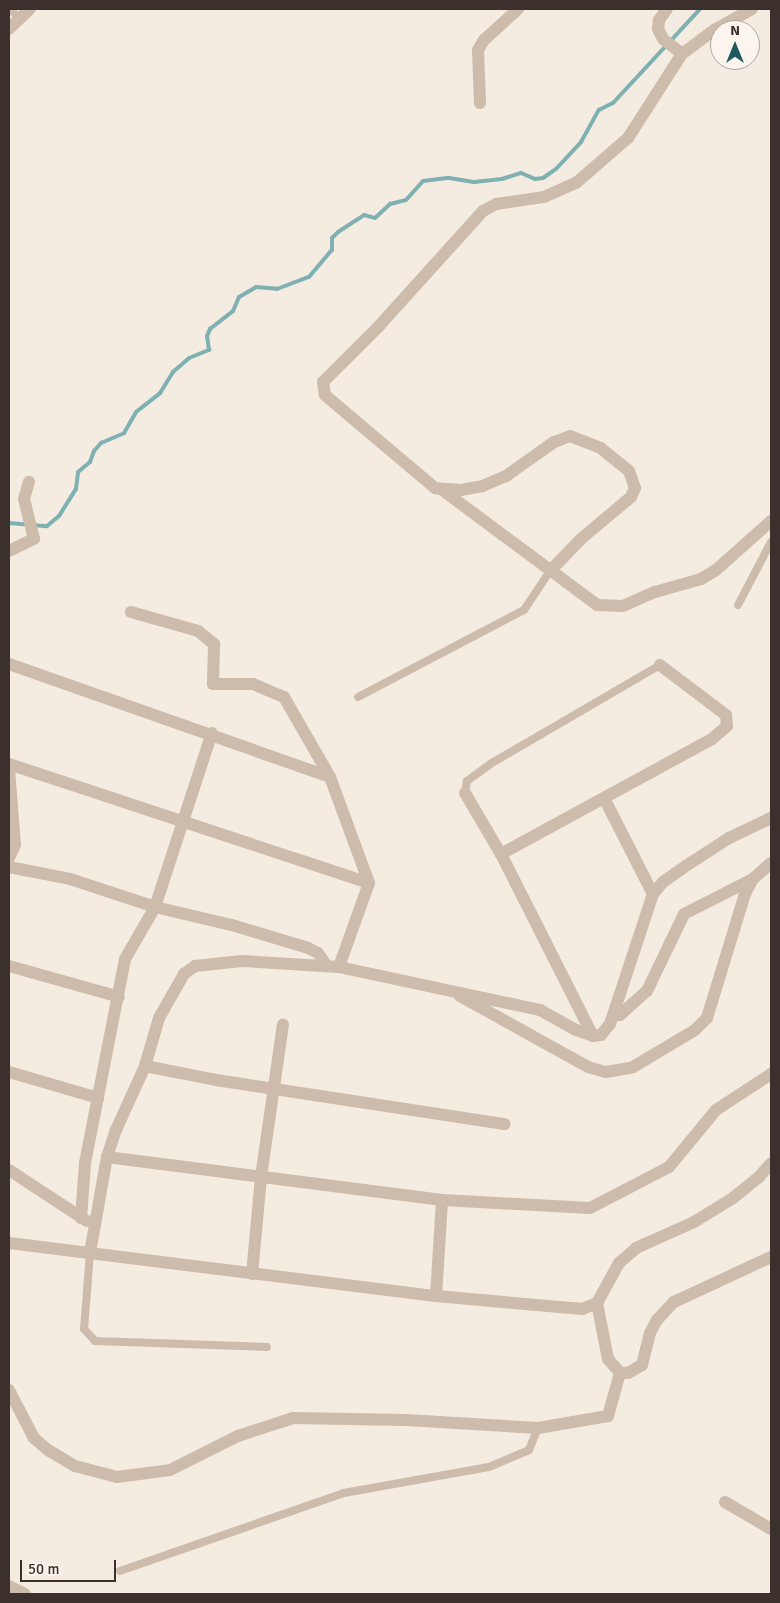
<!DOCTYPE html>
<html>
<head>
<meta charset="utf-8">
<style>
  body { margin:0 }
  #map { position:relative; width:780px; height:1603px; overflow:hidden; background:#f4ebe1; font-family:Signika,sans-serif }
  div>[style] { position:absolute }
  [style*='--x'] { left:calc(var(--x)*1px); top:calc(var(--y)*1px); width:calc(var(--w)*1px); rotate:calc(var(--a)*1deg) }
  .stream>* { height:4px; margin:-2px; padding:0 2px; transform-origin:2px; border-radius:2px; background:#7fb0b2 }
  .service>* { height:8px; margin:-4px; padding:0 4px; transform-origin:4px; border-radius:4px; background:#cdbbac }
  .minor>* { height:12px; margin:-6px; padding:0 6px; transform-origin:6px; border-radius:6px; background:#cdbbac }
  span { translate:-50% -50%; white-space:nowrap; text-align:center; line-height:1.15; -webkit-text-stroke:5px #fbf5ee; paint-order:stroke }
  .frame { position:absolute; inset:0; border:10px solid #3b302b; pointer-events:none }
  .north { position:absolute; left:710px; top:20px; width:50px; height:50px; box-sizing:border-box; background:#fbf5ee; border:1px solid #aea6a0; border-radius:50%; rotate:0deg; font-size:14px; font-weight:700; line-height:20px; text-align:center; color:#3b302b }
  .north::after { content:''; display:block; margin:auto; width:18px; height:22px; background:#1f5a5e; clip-path:polygon(50% 0,100% 100%,50% 72%,0 100%) }
  .scale { position:absolute; left:20px; top:1560px; width:96px; height:22px; box-sizing:border-box; border:2px solid #3b302b; border-top:0; padding-left:6px; font-size:15px; line-height:18px; white-space:nowrap; color:#3b302b; -webkit-text-stroke:4px #fbf5ee; paint-order:stroke }
</style>
</head>
<body>
<div id="map">
  <div class="stream">
    <div style="--x:9;--y:523;--w:38;--a:5"></div>
    <div style="--x:47;--y:526;--w:16;--a:-40"></div>
    <div style="--x:59;--y:516;--w:32;--a:-58"></div>
    <div style="--x:76;--y:489;--w:17;--a:-83"></div>
    <div style="--x:78;--y:472;--w:16;--a:-40"></div>
    <div style="--x:90;--y:462;--w:12;--a:-70"></div>
    <div style="--x:94;--y:451;--w:11;--a:-49"></div>
    <div style="--x:101;--y:443;--w:25;--a:-23"></div>
    <div style="--x:124;--y:433;--w:24;--a:-60"></div>
    <div style="--x:136;--y:412;--w:31;--a:-38"></div>
    <div style="--x:160;--y:393;--w:25;--a:-58"></div>
    <div style="--x:173;--y:372;--w:21;--a:-41"></div>
    <div style="--x:189;--y:358;--w:22;--a:-22"></div>
    <div style="--x:209;--y:350;--w:14;--a:-98"></div>
    <div style="--x:207;--y:336;--w:8;--a:-67"></div>
    <div style="--x:210;--y:329;--w:29;--a:-38"></div>
    <div style="--x:233;--y:311;--w:15;--a:-67"></div>
    <div style="--x:239;--y:297;--w:20;--a:-30"></div>
    <div style="--x:256;--y:287;--w:21;--a:5"></div>
    <div style="--x:277;--y:289;--w:34;--a:-21"></div>
    <div style="--x:309;--y:277;--w:35;--a:-50"></div>
    <div style="--x:332;--y:250;--w:12;--a:-90"></div>
    <div style="--x:332;--y:238;--w:8;--a:-45"></div>
    <div style="--x:338;--y:232;--w:31;--a:-33"></div>
    <div style="--x:364;--y:215;--w:11;--a:15"></div>
    <div style="--x:375;--y:218;--w:21;--a:-43"></div>
    <div style="--x:390;--y:204;--w:16;--a:-14"></div>
    <div style="--x:406;--y:200;--w:25;--a:-48"></div>
    <div style="--x:423;--y:181;--w:26;--a:-7"></div>
    <div style="--x:449;--y:178;--w:25;--a:9"></div>
    <div style="--x:474;--y:182;--w:28;--a:-6"></div>
    <div style="--x:502;--y:179;--w:20;--a:-18"></div>
    <div style="--x:521;--y:173;--w:15;--a:23"></div>
    <div style="--x:535;--y:179;--w:8;--a:-7"></div>
    <div style="--x:543;--y:178;--w:16;--a:-35"></div>
    <div style="--x:556;--y:169;--w:37;--a:-47"></div>
    <div style="--x:581;--y:142;--w:37;--a:-61"></div>
    <div style="--x:599;--y:110;--w:16;--a:-27"></div>
    <div style="--x:613;--y:103;--w:128;--a:-47.2"></div>
  </div>
  <div class="service">
    <div style="--x:11;--y:9;--w:12;--a:55"></div>
    <div style="--x:738;--y:605;--w:71;--a:-62.4"></div>
    <div style="--x:358;--y:697;--w:187;--a:-27.7"></div>
    <div style="--x:524;--y:610;--w:47;--a:-56.3"></div>
    <div style="--x:465;--y:793;--w:12;--a:-81"></div>
    <div style="--x:467;--y:781;--w:29;--a:-36"></div>
    <div style="--x:490;--y:764;--w:197;--a:-30.2"></div>
    <div style="--x:90;--y:1253;--w:76;--a:94.5"></div>
    <div style="--x:84;--y:1329;--w:16;--a:47"></div>
    <div style="--x:95;--y:1341;--w:172;--a:2"></div>
    <div style="--x:120;--y:1571;--w:237;--a:-19.2"></div>
    <div style="--x:344;--y:1493;--w:147;--a:-10.2"></div>
    <div style="--x:489;--y:1467;--w:43;--a:-23"></div>
    <div style="--x:529;--y:1450;--w:24;--a:-68"></div>
  </div>
  <div class="minor">
    <div style="--x:667;--y:9;--w:14;--a:126"></div>
    <div style="--x:659;--y:20;--w:9;--a:96"></div>
    <div style="--x:658;--y:29;--w:11;--a:63"></div>
    <div style="--x:663;--y:39;--w:24;--a:38"></div>
    <div style="--x:9;--y:29;--w:29;--a:-44"></div>
    <div style="--x:480;--y:103;--w:53;--a:-92.2"></div>
    <div style="--x:478;--y:50;--w:12;--a:-59"></div>
    <div style="--x:484;--y:40;--w:46;--a:-42.4"></div>
    <div style="--x:441;--y:489;--w:194;--a:36.6"></div>
    <div style="--x:597;--y:605;--w:26;--a:2"></div>
    <div style="--x:623;--y:606;--w:35;--a:-24"></div>
    <div style="--x:655;--y:592;--w:48;--a:-15.8"></div>
    <div style="--x:701;--y:579;--w:17;--a:-31"></div>
    <div style="--x:716;--y:570;--w:74;--a:-41.7"></div>
    <div style="--x:9;--y:551;--w:28;--a:-26"></div>
    <div style="--x:34;--y:539;--w:41;--a:-104"></div>
    <div style="--x:24;--y:499;--w:18;--a:-74"></div>
    <div style="--x:550;--y:571;--w:46;--a:-45.9"></div>
    <div style="--x:582;--y:538;--w:64;--a:-39.9"></div>
    <div style="--x:631;--y:497;--w:10;--a:-66"></div>
    <div style="--x:635;--y:488;--w:18;--a:-109"></div>
    <div style="--x:629;--y:471;--w:36;--a:-141"></div>
    <div style="--x:601;--y:448;--w:33;--a:-159"></div>
    <div style="--x:570;--y:436;--w:17;--a:159"></div>
    <div style="--x:554;--y:442;--w:59;--a:144.7"></div>
    <div style="--x:506;--y:476;--w:25;--a:157"></div>
    <div style="--x:483;--y:486;--w:22;--a:170"></div>
    <div style="--x:461;--y:490;--w:26;--a:-176"></div>
    <div style="--x:435;--y:488;--w:144;--a:-139.8"></div>
    <div style="--x:325;--y:395;--w:13;--a:-99"></div>
    <div style="--x:323;--y:382;--w:79;--a:-45"></div>
    <div style="--x:379;--y:326;--w:155;--a:-47.9"></div>
    <div style="--x:483;--y:211;--w:15;--a:-28"></div>
    <div style="--x:496;--y:204;--w:49;--a:-8.3"></div>
    <div style="--x:544;--y:197;--w:35;--a:-24"></div>
    <div style="--x:576;--y:183;--w:69;--a:-40.9"></div>
    <div style="--x:628;--y:138;--w:100;--a:-57.3"></div>
    <div style="--x:682;--y:54;--w:40;--a:-37"></div>
    <div style="--x:714;--y:30;--w:43;--a:-28.9"></div>
    <div style="--x:131;--y:612;--w:70;--a:15.8"></div>
    <div style="--x:198;--y:631;--w:21;--a:39"></div>
    <div style="--x:214;--y:644;--w:40;--a:91.4"></div>
    <div style="--x:213;--y:684;--w:40;--a:0"></div>
    <div style="--x:253;--y:684;--w:34;--a:23"></div>
    <div style="--x:284;--y:697;--w:92;--a:60.1"></div>
    <div style="--x:330;--y:777;--w:113;--a:69.8"></div>
    <div style="--x:369;--y:883;--w:89;--a:109.7"></div>
    <div style="--x:9;--y:664;--w:340;--a:19.4"></div>
    <div style="--x:9;--y:764;--w:379;--a:18.3"></div>
    <div style="--x:9;--y:769;--w:76;--a:85.5"></div>
    <div style="--x:15;--y:845;--w:14;--a:115"></div>
    <div style="--x:465;--y:793;--w:71;--a:59.5"></div>
    <div style="--x:501;--y:854;--w:204;--a:63.2"></div>
    <div style="--x:604;--y:798;--w:108;--a:63"></div>
    <div style="--x:501;--y:854;--w:240;--a:-28.6"></div>
    <div style="--x:712;--y:739;--w:20;--a:-41"></div>
    <div style="--x:727;--y:726;--w:11;--a:-95"></div>
    <div style="--x:726;--y:715;--w:83;--a:-142.9"></div>
    <div style="--x:9;--y:867;--w:62;--a:11.1"></div>
    <div style="--x:70;--y:879;--w:89;--a:18.2"></div>
    <div style="--x:155;--y:907;--w:79;--a:13.2"></div>
    <div style="--x:232;--y:925;--w:79;--a:16.8"></div>
    <div style="--x:308;--y:948;--w:11;--a:27"></div>
    <div style="--x:318;--y:953;--w:14;--a:56"></div>
    <div style="--x:9;--y:966;--w:114;--a:15.7"></div>
    <div style="--x:460;--y:996;--w:146;--a:29"></div>
    <div style="--x:588;--y:1067;--w:19;--a:16"></div>
    <div style="--x:606;--y:1072;--w:27;--a:-10"></div>
    <div style="--x:633;--y:1067;--w:72;--a:-30.8"></div>
    <div style="--x:695;--y:1030;--w:17;--a:-45"></div>
    <div style="--x:707;--y:1018;--w:130;--a:-73"></div>
    <div style="--x:745;--y:894;--w:17;--a:-62"></div>
    <div style="--x:753;--y:879;--w:24;--a:-42"></div>
    <div style="--x:613;--y:1015;--w:7;--a:0"></div>
    <div style="--x:620;--y:1015;--w:36;--a:-42"></div>
    <div style="--x:647;--y:991;--w:85;--a:-64.3"></div>
    <div style="--x:684;--y:914;--w:77;--a:-26.9"></div>
    <div style="--x:145;--y:1066;--w:72;--a:11.2"></div>
    <div style="--x:216;--y:1080;--w:292;--a:8.7"></div>
    <div style="--x:9;--y:1072;--w:93;--a:16.3"></div>
    <div style="--x:107;--y:1157;--w:338;--a:7.3"></div>
    <div style="--x:442;--y:1200;--w:148;--a:3.1"></div>
    <div style="--x:590;--y:1208;--w:89;--a:-27.4"></div>
    <div style="--x:669;--y:1167;--w:74;--a:-50.5"></div>
    <div style="--x:716;--y:1110;--w:66;--a:-33.2"></div>
    <div style="--x:9;--y:1170;--w:93;--a:33.2"></div>
    <div style="--x:81;--y:1218;--w:55;--a:-85.8"></div>
    <div style="--x:85;--y:1163;--w:208;--a:-78.9"></div>
    <div style="--x:125;--y:959;--w:60;--a:-60"></div>
    <div style="--x:155;--y:907;--w:183;--a:-71.9"></div>
    <div style="--x:9;--y:1243;--w:430;--a:7.1"></div>
    <div style="--x:436;--y:1296;--w:147;--a:5.1"></div>
    <div style="--x:582;--y:1309;--w:16;--a:-22"></div>
    <div style="--x:597;--y:1303;--w:46;--a:-61.2"></div>
    <div style="--x:619;--y:1263;--w:23;--a:-41"></div>
    <div style="--x:636;--y:1248;--w:64;--a:-24.1"></div>
    <div style="--x:694;--y:1222;--w:46;--a:-31.6"></div>
    <div style="--x:733;--y:1198;--w:33;--a:-39"></div>
    <div style="--x:759;--y:1177;--w:18;--a:-49"></div>
    <div style="--x:90;--y:1253;--w:97;--a:-80"></div>
    <div style="--x:107;--y:1157;--w:28;--a:-72"></div>
    <div style="--x:116;--y:1130;--w:70;--a:-65.6"></div>
    <div style="--x:145;--y:1066;--w:50;--a:-73.7"></div>
    <div style="--x:159;--y:1018;--w:51;--a:-60.4"></div>
    <div style="--x:184;--y:974;--w:14;--a:-36"></div>
    <div style="--x:195;--y:966;--w:47;--a:-6.1"></div>
    <div style="--x:242;--y:961;--w:97;--a:3.5"></div>
    <div style="--x:339;--y:967;--w:206;--a:12.1"></div>
    <div style="--x:540;--y:1010;--w:41;--a:29.1"></div>
    <div style="--x:576;--y:1030;--w:18;--a:19"></div>
    <div style="--x:593;--y:1036;--w:8;--a:-7"></div>
    <div style="--x:601;--y:1035;--w:14;--a:-51"></div>
    <div style="--x:610;--y:1024;--w:137;--a:-71.7"></div>
    <div style="--x:653;--y:894;--w:16;--a:-50"></div>
    <div style="--x:663;--y:882;--w:35;--a:-35"></div>
    <div style="--x:692;--y:862;--w:44;--a:-33"></div>
    <div style="--x:729;--y:838;--w:47;--a:-25.5"></div>
    <div style="--x:252;--y:1274;--w:97;--a:-84.7"></div>
    <div style="--x:261;--y:1177;--w:154;--a:-81.8"></div>
    <div style="--x:436;--y:1296;--w:96;--a:-86.4"></div>
    <div style="--x:597;--y:1303;--w:57;--a:78.9"></div>
    <div style="--x:608;--y:1359;--w:18;--a:49"></div>
    <div style="--x:620;--y:1373;--w:8;--a:0"></div>
    <div style="--x:628;--y:1373;--w:16;--a:-30"></div>
    <div style="--x:642;--y:1365;--w:33;--a:-76"></div>
    <div style="--x:650;--y:1333;--w:15;--a:-62"></div>
    <div style="--x:657;--y:1320;--w:25;--a:-47"></div>
    <div style="--x:674;--y:1302;--w:107;--a:-24.9"></div>
    <div style="--x:9;--y:1390;--w:54;--a:62.5"></div>
    <div style="--x:34;--y:1438;--w:18;--a:41"></div>
    <div style="--x:48;--y:1450;--w:31;--a:31"></div>
    <div style="--x:75;--y:1466;--w:43;--a:14.7"></div>
    <div style="--x:117;--y:1477;--w:53;--a:-7.5"></div>
    <div style="--x:170;--y:1470;--w:76;--a:-26.6"></div>
    <div style="--x:238;--y:1436;--w:58;--a:-18.1"></div>
    <div style="--x:293;--y:1418;--w:113;--a:1"></div>
    <div style="--x:406;--y:1420;--w:132;--a:3.5"></div>
    <div style="--x:538;--y:1428;--w:71;--a:-9.7"></div>
    <div style="--x:608;--y:1416;--w:45;--a:-74.4"></div>
    <div style="--x:725;--y:1502;--w:53;--a:30.4"></div>
    <div style="--x:9;--y:1586;--w:18;--a:27"></div>
  </div>
  <div class="frame"></div>
  <div class="north">N</div>
  <div class="scale">50 m</div>
</div>
</body>
</html>
